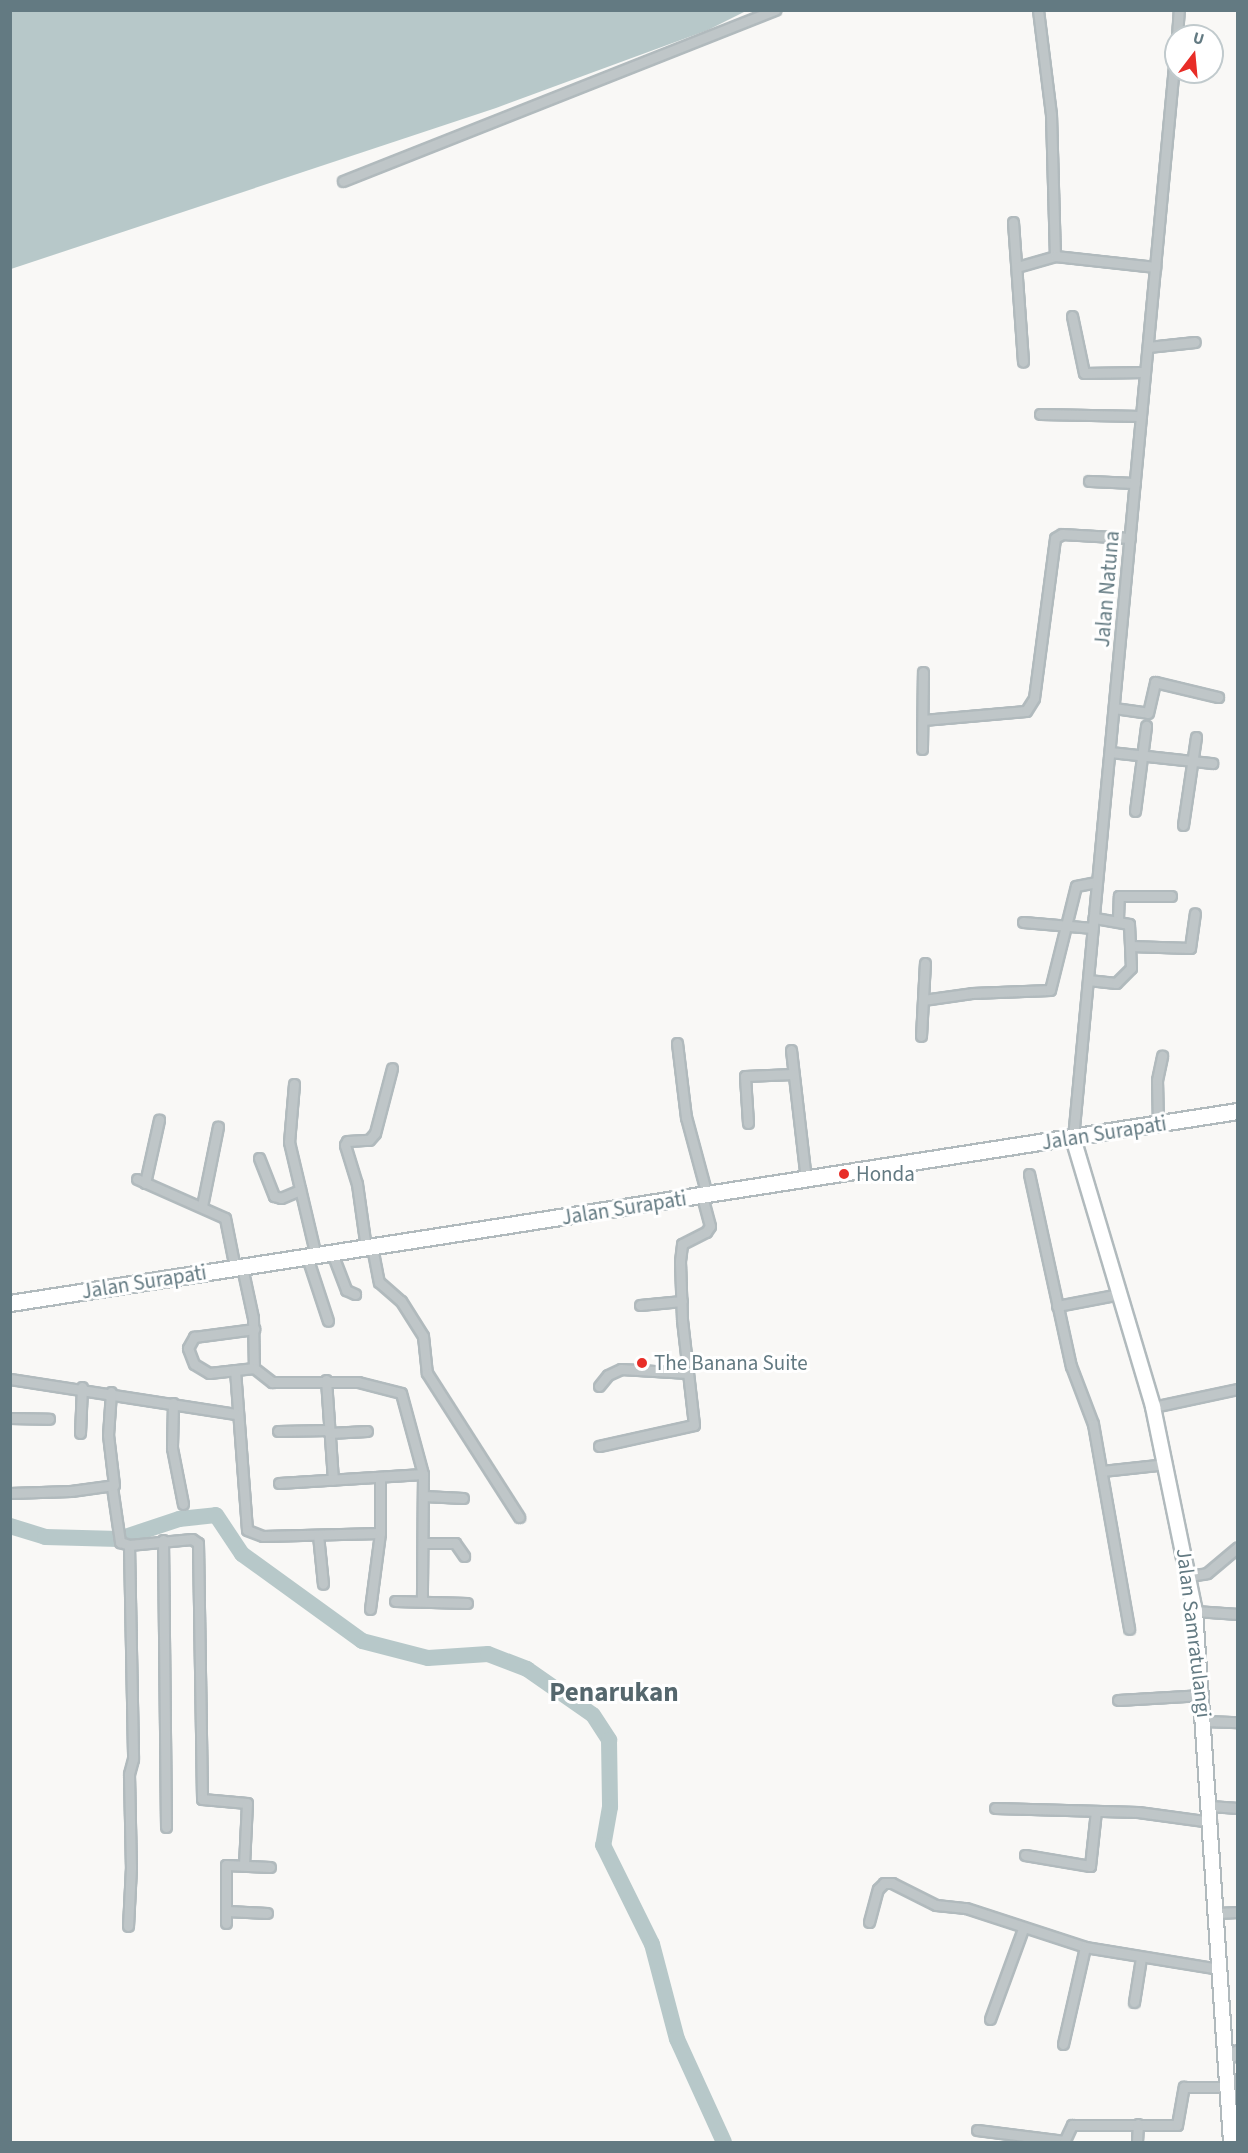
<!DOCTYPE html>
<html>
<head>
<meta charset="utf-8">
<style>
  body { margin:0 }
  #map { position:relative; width:1248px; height:2153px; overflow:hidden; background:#f9f8f6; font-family:"Source Sans 3",sans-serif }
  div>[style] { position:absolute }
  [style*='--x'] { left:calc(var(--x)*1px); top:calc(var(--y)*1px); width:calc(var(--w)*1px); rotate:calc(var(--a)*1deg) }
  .water>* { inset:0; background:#b7c8c9 }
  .river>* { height:16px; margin:-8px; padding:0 8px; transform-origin:8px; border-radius:8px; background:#b7c8c9 }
  .roads { filter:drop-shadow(2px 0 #b1babd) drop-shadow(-2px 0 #b1babd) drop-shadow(0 2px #b1babd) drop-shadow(0 -2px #b1babd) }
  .minor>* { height:9px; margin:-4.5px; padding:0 4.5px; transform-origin:4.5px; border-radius:4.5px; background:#bfc6c8 }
  .tertiary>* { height:12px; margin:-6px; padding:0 6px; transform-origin:6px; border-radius:6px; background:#bfc6c8 }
  .secondary>* { height:14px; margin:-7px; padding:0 7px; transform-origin:7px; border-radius:7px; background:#fff }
  .trunk>* { height:15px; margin:-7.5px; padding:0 7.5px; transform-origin:7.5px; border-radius:7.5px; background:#fff }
  .dots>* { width:16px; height:16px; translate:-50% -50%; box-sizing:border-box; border:3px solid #fff; border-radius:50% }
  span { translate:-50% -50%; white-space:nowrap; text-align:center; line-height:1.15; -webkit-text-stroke:6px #fff; paint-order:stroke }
  .street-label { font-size:21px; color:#637a82 }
  .poi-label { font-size:21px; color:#637a82 }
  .left { translate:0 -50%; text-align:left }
  .district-label { font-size:27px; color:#55676d; font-weight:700 }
  .frame { position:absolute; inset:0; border:12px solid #637a82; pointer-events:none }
  .north { position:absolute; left:1164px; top:24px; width:60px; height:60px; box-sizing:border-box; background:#fff; border:2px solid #c1cacd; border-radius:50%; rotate:16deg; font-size:16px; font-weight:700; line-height:24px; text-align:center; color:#637a82 }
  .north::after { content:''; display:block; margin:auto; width:21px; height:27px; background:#e82d27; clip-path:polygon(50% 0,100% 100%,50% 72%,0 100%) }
</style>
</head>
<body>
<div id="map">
  <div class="water">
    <div style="clip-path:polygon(10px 11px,11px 10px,746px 11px,708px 30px,496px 108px,11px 269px)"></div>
  </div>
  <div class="river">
    <div style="--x:10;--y:1526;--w:37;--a:17"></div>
    <div style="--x:45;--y:1537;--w:74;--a:1.5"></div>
    <div style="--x:119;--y:1539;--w:63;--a:-18.4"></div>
    <div style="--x:179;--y:1519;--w:37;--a:-6"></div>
    <div style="--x:216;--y:1515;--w:47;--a:56.3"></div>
    <div style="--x:242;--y:1554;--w:148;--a:35.9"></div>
    <div style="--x:362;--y:1641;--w:68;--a:14.4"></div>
    <div style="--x:428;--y:1658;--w:60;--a:-3.8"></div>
    <div style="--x:488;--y:1654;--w:42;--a:21"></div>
    <div style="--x:527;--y:1669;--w:80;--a:34.9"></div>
    <div style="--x:593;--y:1715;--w:30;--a:57"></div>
    <div style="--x:609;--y:1740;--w:67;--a:89.1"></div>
    <div style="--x:610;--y:1807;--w:39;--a:100"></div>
    <div style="--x:603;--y:1845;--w:110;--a:63.7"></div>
    <div style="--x:652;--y:1944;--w:98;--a:75.3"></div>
    <div style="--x:677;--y:2039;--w:113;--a:65.5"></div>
  </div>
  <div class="roads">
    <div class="minor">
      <div style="--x:1038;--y:10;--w:105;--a:82.9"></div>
      <div style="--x:1051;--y:114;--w:142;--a:88.4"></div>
      <div style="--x:1177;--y:36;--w:26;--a:-86"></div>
      <div style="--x:343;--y:181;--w:465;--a:-21.6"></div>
      <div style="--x:1013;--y:222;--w:140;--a:85.9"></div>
      <div style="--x:1017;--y:267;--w:40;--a:-16"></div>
      <div style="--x:1055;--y:256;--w:101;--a:6.3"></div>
      <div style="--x:1072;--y:316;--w:58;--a:78.1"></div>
      <div style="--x:1084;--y:373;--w:61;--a:-0.9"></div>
      <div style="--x:1148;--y:347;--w:47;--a:-6.1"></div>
      <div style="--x:1040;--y:414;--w:101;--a:1.1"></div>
      <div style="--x:1089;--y:481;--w:46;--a:2.5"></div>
      <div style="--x:1114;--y:708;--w:34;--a:8"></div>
      <div style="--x:1148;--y:713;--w:32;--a:-77"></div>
      <div style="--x:1155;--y:682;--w:65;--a:13.4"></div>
      <div style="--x:923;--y:720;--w:103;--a:-5"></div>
      <div style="--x:1026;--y:711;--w:15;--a:-58"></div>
      <div style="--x:1034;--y:698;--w:161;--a:-82.5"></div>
      <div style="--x:1055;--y:538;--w:8;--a:-30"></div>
      <div style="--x:1062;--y:534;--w:68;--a:3.4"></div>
      <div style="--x:922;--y:749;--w:77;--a:-89.3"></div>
      <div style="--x:1110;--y:752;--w:103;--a:6.2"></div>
      <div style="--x:1135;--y:811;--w:86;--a:-82.6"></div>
      <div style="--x:1183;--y:825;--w:89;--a:-81.6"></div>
      <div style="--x:1118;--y:919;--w:23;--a:-88"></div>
      <div style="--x:1119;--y:896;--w:52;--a:0"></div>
      <div style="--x:1023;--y:922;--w:70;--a:4.9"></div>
      <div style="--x:1130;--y:946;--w:60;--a:1.9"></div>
      <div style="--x:1190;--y:948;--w:35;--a:-82"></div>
      <div style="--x:1088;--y:980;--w:28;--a:6"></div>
      <div style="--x:1116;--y:983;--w:21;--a:-45"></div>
      <div style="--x:1131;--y:968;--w:44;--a:-92.6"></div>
      <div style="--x:1129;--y:924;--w:36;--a:-170"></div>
      <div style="--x:923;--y:1000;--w:49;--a:-8.1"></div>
      <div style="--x:972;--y:993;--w:78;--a:-2.2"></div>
      <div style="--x:1050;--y:990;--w:107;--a:-76"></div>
      <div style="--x:1076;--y:886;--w:21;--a:-11"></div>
      <div style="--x:921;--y:1036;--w:73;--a:-86.9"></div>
      <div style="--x:677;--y:1043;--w:75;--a:83.1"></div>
      <div style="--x:686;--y:1117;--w:81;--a:74.9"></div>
      <div style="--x:791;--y:1050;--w:131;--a:83.4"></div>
      <div style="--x:294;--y:1084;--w:58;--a:94.9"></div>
      <div style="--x:289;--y:1142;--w:117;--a:76.7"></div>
      <div style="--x:748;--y:1123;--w:47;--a:-93.7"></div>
      <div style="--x:745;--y:1076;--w:48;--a:-2.4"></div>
      <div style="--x:1158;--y:1124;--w:44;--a:-91.3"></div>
      <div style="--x:1157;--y:1080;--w:25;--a:-78"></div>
      <div style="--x:1073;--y:1138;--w:1099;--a:-84.62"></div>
      <div style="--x:259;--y:1158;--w:41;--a:68.5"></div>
      <div style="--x:274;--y:1196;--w:7;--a:16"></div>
      <div style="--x:281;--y:1198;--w:21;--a:-23"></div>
      <div style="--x:1029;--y:1174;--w:197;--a:77.7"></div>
      <div style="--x:1071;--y:1366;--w:62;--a:69.2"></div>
      <div style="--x:1093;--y:1424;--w:208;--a:80"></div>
      <div style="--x:137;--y:1179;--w:96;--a:23.9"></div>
      <div style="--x:225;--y:1218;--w:51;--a:78.7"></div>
      <div style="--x:145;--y:1183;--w:65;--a:-77.5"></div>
      <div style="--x:202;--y:1206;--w:81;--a:-78.6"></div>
      <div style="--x:372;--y:1247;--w:36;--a:79"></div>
      <div style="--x:379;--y:1282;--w:29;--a:41"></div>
      <div style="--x:401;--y:1301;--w:41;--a:57.8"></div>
      <div style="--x:423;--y:1336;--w:37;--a:84"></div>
      <div style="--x:427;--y:1373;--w:171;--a:57.4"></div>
      <div style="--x:366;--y:1248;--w:65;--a:-98"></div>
      <div style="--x:357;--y:1184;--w:41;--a:-107.1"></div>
      <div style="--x:345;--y:1145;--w:4;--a:-63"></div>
      <div style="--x:347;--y:1141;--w:22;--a:-3"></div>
      <div style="--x:369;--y:1140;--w:9;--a:-49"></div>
      <div style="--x:375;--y:1133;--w:67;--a:-75.3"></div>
      <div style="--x:332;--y:1253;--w:40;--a:69"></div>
      <div style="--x:346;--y:1290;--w:10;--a:24"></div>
      <div style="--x:307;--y:1257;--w:67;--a:71.8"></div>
      <div style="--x:242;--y:1267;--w:52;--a:77.8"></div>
      <div style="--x:253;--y:1318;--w:50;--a:88.9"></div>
      <div style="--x:640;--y:1305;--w:42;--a:-5.4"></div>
      <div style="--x:1057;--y:1306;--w:64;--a:-10.8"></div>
      <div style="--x:254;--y:1368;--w:23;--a:38"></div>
      <div style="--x:272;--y:1382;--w:86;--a:0"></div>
      <div style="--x:358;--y:1382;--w:44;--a:14.3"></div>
      <div style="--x:401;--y:1393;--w:84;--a:74.8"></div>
      <div style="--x:423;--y:1474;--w:127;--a:90.5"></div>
      <div style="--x:254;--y:1368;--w:45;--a:173.7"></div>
      <div style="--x:209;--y:1373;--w:17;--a:-149"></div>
      <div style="--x:194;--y:1364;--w:17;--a:-111"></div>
      <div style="--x:188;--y:1348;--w:13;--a:-61"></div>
      <div style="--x:194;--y:1337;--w:61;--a:-7.6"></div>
      <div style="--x:235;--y:1370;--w:160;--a:85.7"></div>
      <div style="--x:247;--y:1530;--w:17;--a:21"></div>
      <div style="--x:263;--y:1536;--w:117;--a:-1.5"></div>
      <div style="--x:10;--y:1379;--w:230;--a:8.8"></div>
      <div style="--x:326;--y:1380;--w:100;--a:86"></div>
      <div style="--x:599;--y:1386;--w:14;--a:-51"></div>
      <div style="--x:608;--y:1375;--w:14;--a:-25"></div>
      <div style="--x:621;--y:1369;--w:67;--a:3.4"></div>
      <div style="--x:173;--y:1403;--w:45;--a:91.3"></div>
      <div style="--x:172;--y:1448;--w:57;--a:78.9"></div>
      <div style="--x:1153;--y:1407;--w:87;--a:-12"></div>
      <div style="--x:10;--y:1418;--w:39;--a:1"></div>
      <div style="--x:278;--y:1431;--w:51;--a:-1.1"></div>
      <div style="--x:80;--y:1433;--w:46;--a:-87.5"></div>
      <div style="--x:329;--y:1433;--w:38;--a:-3"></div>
      <div style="--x:599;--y:1446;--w:97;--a:-12.5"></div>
      <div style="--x:694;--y:1425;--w:107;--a:-96.5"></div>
      <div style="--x:682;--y:1319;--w:58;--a:-92"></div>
      <div style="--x:680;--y:1261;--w:17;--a:-83"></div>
      <div style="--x:682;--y:1244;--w:27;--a:-27"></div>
      <div style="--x:706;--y:1232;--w:7;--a:-56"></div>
      <div style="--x:710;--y:1226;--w:31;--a:-105"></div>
      <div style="--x:1102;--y:1471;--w:65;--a:-6.1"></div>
      <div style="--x:279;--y:1483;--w:144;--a:-3.6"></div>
      <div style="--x:112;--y:1487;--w:56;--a:81.7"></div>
      <div style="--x:120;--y:1542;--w:9;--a:18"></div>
      <div style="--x:129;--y:1545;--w:214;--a:88.9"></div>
      <div style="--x:133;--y:1759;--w:16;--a:105"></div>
      <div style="--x:129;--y:1774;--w:93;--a:88.8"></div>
      <div style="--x:131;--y:1867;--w:59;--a:92.9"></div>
      <div style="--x:10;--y:1493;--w:61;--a:-1.9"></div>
      <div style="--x:71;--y:1491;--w:43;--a:-7.9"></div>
      <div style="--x:114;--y:1485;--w:50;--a:-96.8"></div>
      <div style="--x:108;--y:1435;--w:43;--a:-86"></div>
      <div style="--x:424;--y:1496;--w:39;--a:3"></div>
      <div style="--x:318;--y:1535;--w:49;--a:84.2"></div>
      <div style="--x:163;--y:1540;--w:287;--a:89.4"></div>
      <div style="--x:423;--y:1543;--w:32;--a:0"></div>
      <div style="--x:455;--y:1543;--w:16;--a:55"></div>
      <div style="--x:129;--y:1545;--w:63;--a:-5.4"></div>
      <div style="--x:192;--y:1539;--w:7;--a:34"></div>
      <div style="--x:198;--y:1543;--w:256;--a:89.1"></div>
      <div style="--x:202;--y:1799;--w:45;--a:5.1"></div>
      <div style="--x:247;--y:1803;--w:62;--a:92.8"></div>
      <div style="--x:1189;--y:1576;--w:18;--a:-9"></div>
      <div style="--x:1207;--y:1573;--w:40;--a:-40"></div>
      <div style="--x:395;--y:1601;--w:72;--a:1.6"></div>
      <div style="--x:370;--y:1609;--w:77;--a:-82.5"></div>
      <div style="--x:380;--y:1533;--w:55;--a:-90"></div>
      <div style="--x:1195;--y:1611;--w:43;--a:4"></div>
      <div style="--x:1118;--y:1700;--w:85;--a:-3.4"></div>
      <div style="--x:1205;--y:1721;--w:33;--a:2"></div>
      <div style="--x:1210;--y:1806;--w:28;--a:4"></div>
      <div style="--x:995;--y:1808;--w:143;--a:1.6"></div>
      <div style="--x:1138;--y:1812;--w:74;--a:7.8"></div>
      <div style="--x:1025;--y:1855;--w:66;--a:9.6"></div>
      <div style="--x:1090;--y:1866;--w:55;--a:-83.8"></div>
      <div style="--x:227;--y:1911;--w:40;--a:2.9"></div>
      <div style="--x:1217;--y:1913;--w:21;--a:-3"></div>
      <div style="--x:869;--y:1922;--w:34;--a:-75"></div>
      <div style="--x:878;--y:1889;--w:8;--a:-45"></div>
      <div style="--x:884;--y:1883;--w:8;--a:0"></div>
      <div style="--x:892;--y:1883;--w:49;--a:26.6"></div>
      <div style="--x:936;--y:1905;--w:30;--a:6"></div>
      <div style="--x:966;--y:1908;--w:125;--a:18.1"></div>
      <div style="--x:226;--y:1923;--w:58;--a:-90"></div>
      <div style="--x:226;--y:1865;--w:44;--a:2.6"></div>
      <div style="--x:1134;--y:2002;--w:45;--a:-81"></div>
      <div style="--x:990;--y:2019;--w:96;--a:-69.9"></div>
      <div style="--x:1063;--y:2044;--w:99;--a:-77.2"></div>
      <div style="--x:1085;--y:1947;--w:137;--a:9.3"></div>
      <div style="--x:977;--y:2130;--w:88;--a:7.2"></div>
      <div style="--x:1064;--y:2142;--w:19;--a:-65"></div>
      <div style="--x:1072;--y:2125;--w:105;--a:0"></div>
      <div style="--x:1177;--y:2125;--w:39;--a:-80"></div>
      <div style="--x:1184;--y:2087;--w:44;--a:0"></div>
      <div style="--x:1137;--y:2142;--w:18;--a:-87"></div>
    </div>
    <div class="tertiary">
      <div style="--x:1226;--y:2059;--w:14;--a:-30"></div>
    </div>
    <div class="secondary">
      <div style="--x:1073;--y:1138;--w:281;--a:73.4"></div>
      <div style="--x:1153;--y:1407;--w:208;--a:78.4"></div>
      <div style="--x:1195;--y:1611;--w:532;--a:86.12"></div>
    </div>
    <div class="trunk">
      <div style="--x:10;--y:1303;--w:1243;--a:-8.89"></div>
    </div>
  </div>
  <div class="dots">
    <div style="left:844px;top:1174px;background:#e82d27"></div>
    <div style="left:642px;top:1363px;background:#e82d27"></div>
  </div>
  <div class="street-label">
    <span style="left:1107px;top:589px;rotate:-85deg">Jalan Natuna</span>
    <span style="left:1104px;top:1133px;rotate:-9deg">Jalan Surapati</span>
    <span style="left:624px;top:1208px;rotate:-9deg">Jalan Surapati</span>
    <span style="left:144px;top:1282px;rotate:-9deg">Jalan Surapati</span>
    <span style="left:1194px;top:1633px;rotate:83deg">Jalan Samratulangi</span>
  </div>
  <div class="poi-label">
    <span class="left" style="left:856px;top:1174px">Honda</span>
    <span class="left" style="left:654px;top:1363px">The Banana Suite</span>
  </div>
  <div class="district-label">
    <span style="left:614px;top:1693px">Penarukan</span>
  </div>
  <div class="frame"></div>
  <div class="north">U</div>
</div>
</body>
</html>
